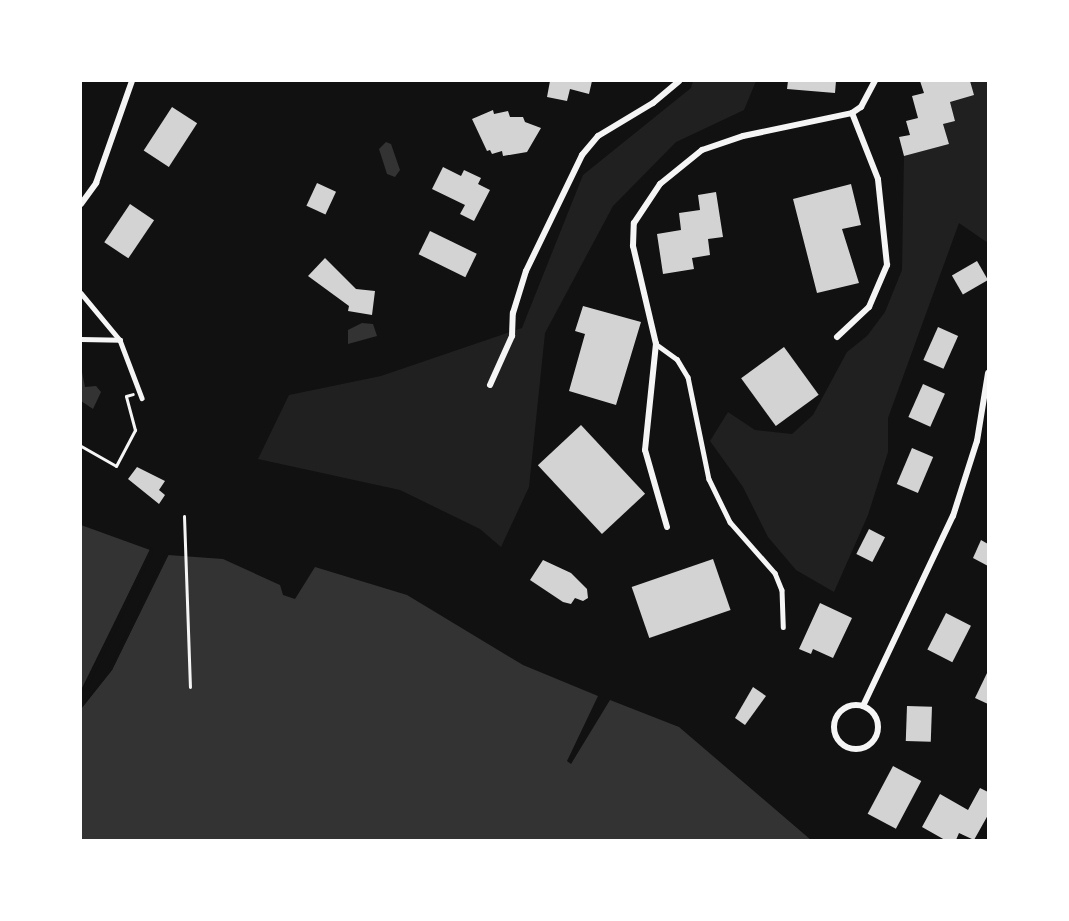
<!DOCTYPE html>
<html>
<head>
<meta charset="utf-8">
<style>
  body { margin:0 }
  #map { position:relative; width:1069px; height:921px; overflow:hidden; background:#111; font-family:Quicksand,sans-serif }
  div>[style] { position:absolute }
  [style*='--x'] { left:calc(var(--x)*1px); top:calc(var(--y)*1px); width:calc(var(--w)*1px); rotate:calc(var(--a)*1deg) }
  .green>* { inset:0; background:#202020 }
  .water>* { inset:0; background:#333 }
  .pier>* { inset:0; background:#111 }
  .building>* { inset:0; background:#d3d3d3; transform-origin:0 0 }
  .path>* { height:3px; margin:-1.5px; padding:0 1.5px; transform-origin:1.5px; border-radius:1.5px; background:#f5f5f5 }
  .service>* { height:4.5px; margin:-2.25px; padding:0 2.25px; transform-origin:2.25px; border-radius:2.25px; background:#f5f5f5 }
  .minor>* { height:6px; margin:-3px; padding:0 3px; transform-origin:3px; border-radius:3px; background:#f5f5f5 }
  .minor>.ring { margin:-3px; padding:0; box-sizing:content-box; background:none; border:6px solid #f5f5f5; border-radius:50% }
  span { translate:-50% -50%; white-space:nowrap; text-align:center; line-height:1.15; -webkit-text-stroke:5px #fff; paint-order:stroke }
  .frame { position:absolute; inset:0; border:82px solid #fff; pointer-events:none }
</style>
</head>
<body>
<div id="map">
  <div class="green">
    <div style="clip-path:polygon(693px 81px,756px 81px,744px 110px,676px 142px,613px 206px,545px 333px,529px 487px,501px 547px,480px 529px,400px 490px,258px 459px,289px 395px,381px 376px,522px 328px,583px 175px,691px 88px)"></div>
    <div style="clip-path:polygon(970px 81px,988px 82px,988px 243px,959px 223px,888px 418px,888px 452px,868px 515px,834px 592px,796px 570px,768px 537px,743px 487px,710px 441px,728px 412px,755px 430px,792px 434px,813px 415px,847px 352px,867px 336px,885px 312px,902px 270px,904px 156px,949px 144px,943px 124px,955px 121px,950px 102px)"></div>
  </div>
  <div class="water">
    <div style="clip-path:polygon(386px 142px,391px 144px,400px 170px,395px 177px,387px 174px,379px 149px)"></div>
    <div style="clip-path:polygon(362px 323px,373px 324px,377px 336px,348px 344px,348px 330px)"></div>
    <div style="clip-path:polygon(81px 367px,85px 387px,96px 386px,101px 392px,93px 409px,81px 401px)"></div>
    <div style="clip-path:polygon(81px 525px,150px 550px,81px 690px)"></div>
    <div style="clip-path:polygon(168px 555px,223px 559px,280px 585px,283px 595px,295px 599px,315px 567px,407px 595px,523px 665px,598px 696px,567px 761px,571px 764px,610px 700px,679px 727px,811px 840px,81px 840px,81px 709px,112px 670px)"></div>
  </div>
  <div class="pier">
    <div style="clip-path:polygon(151px 547px,153px 552px,89px 685px,81px 693px)"></div>
    <div style="clip-path:polygon(170px 552px,112px 670px,81px 709px,109px 668px,165px 554px)"></div>
  </div>
  <div class="building">
    <div style="clip-path:polygon(550px 81px,592px 81px,589px 94px,570px 89px,567px 101px,547px 97px)"></div>
    <div style="clip-path:polygon(788px 81px,836px 81px,835px 93px,787px 89px)"></div>
    <div style="clip-path:polygon(920px 81px,970px 81px,974px 95px,950px 102px,955px 121px,943px 124px,949px 144px,904px 156px,899px 137px,910px 135px,906px 121px,918px 118px,912px 96px,924px 93px)"></div>
    <div style="left:172px;top:107px;width:30px;height:52px;rotate:33deg"></div>
    <div style="clip-path:polygon(493px 110px,494px 114px,508px 111px,510px 117px,523px 117px,525px 122px,541px 128px,527px 152px,503px 156px,502px 151px,492px 154px,490px 150px,487px 151px,472px 119px)"></div>
    <div style="clip-path:polygon(443px 167px,461px 176px,464px 170px,481px 178px,478px 184px,490px 190px,474px 221px,460px 214px,465px 205px,432px 189px)"></div>
    <div style="left:317px;top:183px;width:21px;height:25px;rotate:25deg"></div>
    <div style="clip-path:polygon(851px 184px,861px 225px,842px 229px,859px 283px,817px 293px,793px 199px)"></div>
    <div style="clip-path:polygon(716px 192px,723px 237px,708px 239px,710px 255px,692px 258px,694px 269px,663px 274px,657px 234px,681px 230px,679px 213px,700px 210px,698px 195px)"></div>
    <div style="left:130px;top:204px;width:29px;height:46px;rotate:34deg"></div>
    <div style="left:430px;top:231px;width:52px;height:26px;rotate:26deg"></div>
    <div style="clip-path:polygon(325px 258px,356px 289px,375px 291px,372px 315px,348px 311px,349px 306px,308px 276px)"></div>
    <div style="left:977px;top:261px;width:22px;height:29px;rotate:60deg"></div>
    <div style="clip-path:polygon(583px 306px,641px 322px,616px 405px,569px 391px,585px 334px,575px 331px)"></div>
    <div style="left:938px;top:327px;width:22px;height:36px;rotate:24deg"></div>
    <div style="left:784px;top:347px;width:59px;height:53px;rotate:54deg"></div>
    <div style="left:923px;top:384px;width:24px;height:36px;rotate:24deg"></div>
    <div style="left:581px;top:425px;width:94px;height:59px;rotate:47deg"></div>
    <div style="left:912px;top:448px;width:23px;height:39px;rotate:23deg"></div>
    <div style="clip-path:polygon(137px 467px,165px 481px,159px 490px,165px 495px,159px 504px,128px 479px)"></div>
    <div style="left:869px;top:529px;width:18px;height:28px;rotate:27deg"></div>
    <div style="clip-path:polygon(981px 540px,988px 544px,988px 566px,973px 558px)"></div>
    <div style="left:713px;top:559px;width:54px;height:86px;rotate:71deg"></div>
    <div style="clip-path:polygon(543px 560px,571px 573px,587px 589px,588px 598px,583px 601px,575px 598px,571px 604px,563px 602px,530px 580px)"></div>
    <div style="clip-path:polygon(820px 603px,852px 618px,833px 658px,813px 649px,811px 654px,799px 649px)"></div>
    <div style="left:946px;top:613px;width:28px;height:41px;rotate:27deg"></div>
    <div style="clip-path:polygon(988px 671px,988px 704px,975px 698px)"></div>
    <div style="clip-path:polygon(753px 687px,766px 696px,745px 725px,735px 718px)"></div>
    <div style="left:907px;top:706px;width:25px;height:35px;rotate:2deg"></div>
    <div style="left:893px;top:766px;width:32px;height:54px;rotate:28deg"></div>
    <div style="clip-path:polygon(980px 788px,988px 792px,988px 815px,974px 840px,959px 833px,956px 840px,945px 840px,922px 827px,940px 794px,968px 810px)"></div>
  </div>
  <div class="path">
    <div style="--x:81;--y:446;--w:40;--a:29.7"></div>
    <div style="--x:116;--y:466;--w:41;--a:-62.2"></div>
    <div style="--x:135;--y:430;--w:35;--a:-105"></div>
    <div style="--x:126;--y:396;--w:7;--a:-16"></div>
    <div style="--x:184;--y:516;--w:171;--a:88"></div>
  </div>
  <div class="service">
    <div style="--x:81;--y:293;--w:61;--a:50.3"></div>
    <div style="--x:120;--y:340;--w:62;--a:69.2"></div>
    <div style="--x:81;--y:339;--w:39;--a:1"></div>
    <div style="--x:656;--y:344;--w:26;--a:36"></div>
    <div style="--x:677;--y:359;--w:21;--a:59"></div>
    <div style="--x:688;--y:377;--w:104;--a:78.4"></div>
    <div style="--x:709;--y:479;--w:48;--a:64"></div>
    <div style="--x:730;--y:522;--w:68;--a:48.6"></div>
    <div style="--x:775;--y:573;--w:18;--a:68"></div>
    <div style="--x:782;--y:590;--w:37;--a:88"></div>
  </div>
  <div class="minor">
    <div style="--x:81;--y:204;--w:26;--a:-54"></div>
    <div style="--x:96;--y:183;--w:108;--a:-70.6"></div>
    <div style="--x:837;--y:337;--w:44;--a:-43.2"></div>
    <div style="--x:869;--y:307;--w:46;--a:-66.8"></div>
    <div style="--x:887;--y:265;--w:86;--a:-96"></div>
    <div style="--x:878;--y:179;--w:71;--a:-111.5"></div>
    <div style="--x:490;--y:385;--w:54;--a:-65.8"></div>
    <div style="--x:512;--y:336;--w:23;--a:-88"></div>
    <div style="--x:513;--y:313;--w:44;--a:-72.8"></div>
    <div style="--x:526;--y:271;--w:129;--a:-64.2"></div>
    <div style="--x:582;--y:155;--w:25;--a:-50"></div>
    <div style="--x:598;--y:136;--w:64;--a:-31"></div>
    <div style="--x:653;--y:103;--w:34;--a:-40"></div>
    <div style="--x:667;--y:527;--w:80;--a:-105.9"></div>
    <div style="--x:645;--y:450;--w:107;--a:-84.1"></div>
    <div style="--x:656;--y:344;--w:101;--a:-103.2"></div>
    <div style="--x:633;--y:246;--w:23;--a:-88"></div>
    <div style="--x:634;--y:223;--w:47;--a:-56.3"></div>
    <div style="--x:660;--y:184;--w:54;--a:-39"></div>
    <div style="--x:702;--y:150;--w:43;--a:-18.9"></div>
    <div style="--x:743;--y:136;--w:111;--a:-11.9"></div>
    <div style="--x:852;--y:113;--w:11;--a:-34"></div>
    <div style="--x:861;--y:107;--w:30;--a:-62"></div>
    <div class="ring" style="left:834px;top:705px;width:38px;height:38px"></div>
    <div style="--x:863;--y:706;--w:210;--a:-64.7"></div>
    <div style="--x:953;--y:516;--w:79;--a:-72.3"></div>
    <div style="--x:977;--y:441;--w:69;--a:-80.8"></div>
  </div>
  <div class="frame"></div>
</div>
</body>
</html>
